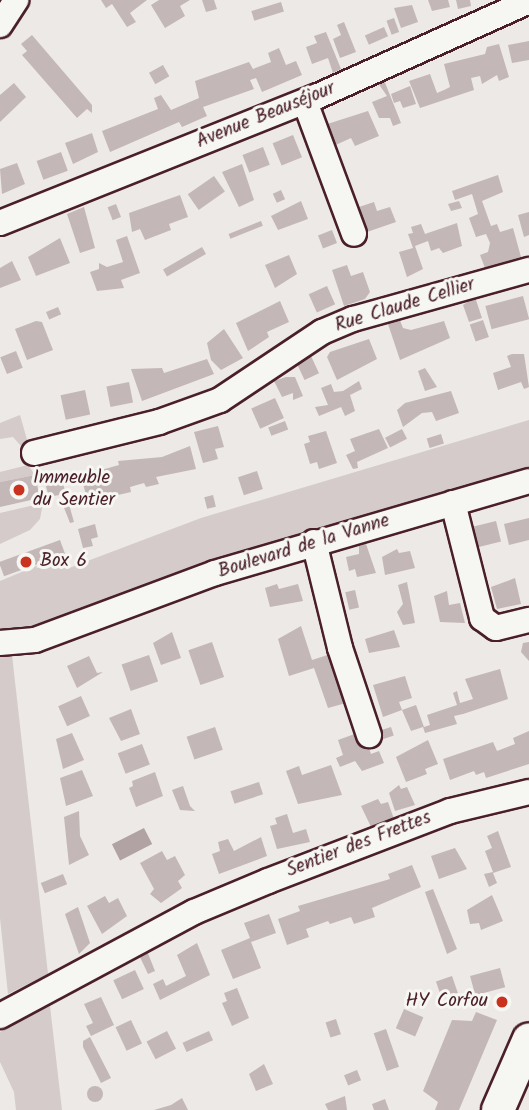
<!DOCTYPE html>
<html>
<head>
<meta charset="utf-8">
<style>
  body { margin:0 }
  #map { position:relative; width:529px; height:1110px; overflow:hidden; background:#ece9e6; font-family:Kalam,sans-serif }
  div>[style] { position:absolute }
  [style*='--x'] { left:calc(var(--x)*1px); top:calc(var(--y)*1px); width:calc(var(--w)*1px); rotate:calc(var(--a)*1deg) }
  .green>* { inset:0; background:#d4cbca }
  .water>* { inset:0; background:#b1a2a3; transform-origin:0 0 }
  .building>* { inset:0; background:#c4b7b7; transform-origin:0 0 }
  .round { border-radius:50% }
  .roads { filter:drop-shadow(2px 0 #4a1f2b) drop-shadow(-2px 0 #4a1f2b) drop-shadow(0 2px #4a1f2b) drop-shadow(0 -2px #4a1f2b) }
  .minor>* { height:24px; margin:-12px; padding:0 12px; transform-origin:12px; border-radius:12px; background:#f6f6f2 }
  .major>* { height:32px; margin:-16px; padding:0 16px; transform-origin:16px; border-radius:16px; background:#f6f6f2 }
  .dots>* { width:19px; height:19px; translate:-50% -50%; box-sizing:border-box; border:4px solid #f6f6f2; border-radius:50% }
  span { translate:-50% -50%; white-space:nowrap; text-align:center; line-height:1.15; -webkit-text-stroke:6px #f6f6f2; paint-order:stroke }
  .street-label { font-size:19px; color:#4a1f2b }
  .poi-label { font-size:19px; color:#4a1f2b }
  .left { translate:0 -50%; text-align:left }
  .right { translate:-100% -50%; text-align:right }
</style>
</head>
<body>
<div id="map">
  <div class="green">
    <div style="clip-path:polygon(20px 415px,28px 443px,21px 446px,13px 437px,0 439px,0 423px)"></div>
    <div style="clip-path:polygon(529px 420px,529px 468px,215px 562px,26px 631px,0 633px,0 581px,65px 554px,69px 568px,201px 518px)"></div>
    <div style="clip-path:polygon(28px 465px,35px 475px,0 482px,0 472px)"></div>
    <div style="clip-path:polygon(43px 503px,40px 519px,30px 530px,0 544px,0 513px)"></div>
    <div style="clip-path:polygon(0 655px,12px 655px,48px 974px,8px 994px,0 918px)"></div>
    <div style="clip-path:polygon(50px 1006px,62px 1110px,16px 1110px,14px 1092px,0 1062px,0 1032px)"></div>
  </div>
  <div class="water">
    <div style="left:144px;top:828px;width:18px;height:36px;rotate:63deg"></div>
  </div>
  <div class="building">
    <div style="clip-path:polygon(101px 0,147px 0,130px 13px,136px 22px,127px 27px,112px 4px,106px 8px)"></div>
    <div style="clip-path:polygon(159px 0,190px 0,180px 6px,185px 16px,165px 28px,151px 5px)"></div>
    <div style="clip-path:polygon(202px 0,214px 0,217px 9px,206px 12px)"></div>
    <div style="clip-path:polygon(428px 0,448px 0,450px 7px,432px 11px)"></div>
    <div style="clip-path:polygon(456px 0,470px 0,471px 6px,458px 9px)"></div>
    <div style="left:281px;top:2px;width:10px;height:31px;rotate:73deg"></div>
    <div style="clip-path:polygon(412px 5px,418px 22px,401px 28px,394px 8px)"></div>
    <div style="left:394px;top:18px;width:15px;height:8px;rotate:70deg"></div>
    <div style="clip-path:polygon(344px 22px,356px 52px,340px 58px,333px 39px,341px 35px,337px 25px)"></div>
    <div style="left:384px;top:27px;width:10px;height:21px;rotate:66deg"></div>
    <div style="clip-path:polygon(326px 32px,341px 69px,333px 73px,328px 58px,312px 64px,306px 47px,317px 43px,314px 36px)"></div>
    <div style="clip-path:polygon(32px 35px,92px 105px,92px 113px,87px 109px,77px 118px,22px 55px,27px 51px,21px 44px)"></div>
    <div style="clip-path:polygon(529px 41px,529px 60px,512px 63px,508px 45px)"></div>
    <div style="clip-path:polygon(499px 44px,509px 77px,499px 81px,497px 75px,482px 84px,480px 76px,471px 78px,474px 90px,420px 108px,409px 81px,430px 74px,437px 93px,444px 90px,450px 87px,444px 64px,485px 54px,487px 47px)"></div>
    <div style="clip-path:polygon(279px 48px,286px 65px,296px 61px,302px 75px,262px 92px,256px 78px,250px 80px,254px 89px,203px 107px,207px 116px,182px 127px,179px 122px,110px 152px,102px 131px,158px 109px,154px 98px,161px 95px,171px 110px,199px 98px,195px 81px,249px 62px,253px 69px,271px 62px,268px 53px)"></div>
    <div style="left:163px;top:65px;width:13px;height:16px;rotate:61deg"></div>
    <div style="clip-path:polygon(384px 80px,401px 123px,393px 126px,390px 118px,379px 118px,372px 102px,387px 96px,378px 83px)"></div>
    <div style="clip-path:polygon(14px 83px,26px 97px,0 122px,0 95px)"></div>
    <div style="clip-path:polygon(410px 86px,416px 104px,403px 108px,400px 101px,394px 103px,391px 94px)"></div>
    <div style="clip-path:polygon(368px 111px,379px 136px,355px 146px,351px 138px,327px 149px,318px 127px)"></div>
    <div style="clip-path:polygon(92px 133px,98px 152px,73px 164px,65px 143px)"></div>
    <div style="left:293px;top:135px;width:24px;height:22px;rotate:68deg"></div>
    <div style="left:263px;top:147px;width:19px;height:22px;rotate:69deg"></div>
    <div style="left:61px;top:152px;width:20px;height:26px;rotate:70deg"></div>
    <div style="clip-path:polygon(17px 163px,25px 184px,2px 194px,0 169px)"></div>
    <div style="clip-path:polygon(242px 164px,254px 200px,239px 207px,222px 172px)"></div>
    <div style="clip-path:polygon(498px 175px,503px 192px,482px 201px,491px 226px,497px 224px,500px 232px,513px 228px,521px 257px,485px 268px,480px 255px,488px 252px,490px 243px,486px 234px,476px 237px,469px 218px,478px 214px,472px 194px,455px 200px,452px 191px)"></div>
    <div style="left:214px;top:176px;width:19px;height:32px;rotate:55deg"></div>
    <div style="left:281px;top:190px;width:10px;height:9px;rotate:66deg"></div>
    <div style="clip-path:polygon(180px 195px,188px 217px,169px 224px,171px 230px,145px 240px,140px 229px,132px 232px,129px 213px)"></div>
    <div style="clip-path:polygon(301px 201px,308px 219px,278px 230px,271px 216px)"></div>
    <div style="clip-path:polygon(459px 201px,462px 208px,451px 211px,448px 204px)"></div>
    <div style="clip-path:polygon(374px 202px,377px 211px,390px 207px,396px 222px,367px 232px,359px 207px)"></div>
    <div style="left:116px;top:204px;width:14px;height:9px;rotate:69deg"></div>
    <div style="clip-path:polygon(84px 207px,95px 248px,80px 253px,67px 214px)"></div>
    <div style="clip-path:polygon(529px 212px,529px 235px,524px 237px,518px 215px)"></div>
    <div style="left:261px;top:221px;width:5px;height:35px;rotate:68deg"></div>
    <div style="clip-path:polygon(457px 223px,462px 246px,443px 253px,439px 248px,431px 251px,428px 241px,415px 246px,423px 269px,407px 277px,399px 252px,413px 248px,408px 234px,413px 233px,411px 227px,421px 224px,425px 234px)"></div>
    <div style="left:332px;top:230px;width:14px;height:15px;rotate:69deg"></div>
    <div style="clip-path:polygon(127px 236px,140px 273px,121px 280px,124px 288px,97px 291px,90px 272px,99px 269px,99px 263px,107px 267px,123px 262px,116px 240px)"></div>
    <div style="clip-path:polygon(60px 238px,70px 263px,36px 276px,28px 257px)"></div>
    <div style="left:202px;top:247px;width:8px;height:45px;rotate:60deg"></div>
    <div style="clip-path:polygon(289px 255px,297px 274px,275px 288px,265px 265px)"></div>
    <div style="clip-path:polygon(12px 261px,21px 280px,0 288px,0 268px)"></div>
    <div style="clip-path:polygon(347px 265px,351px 276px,363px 272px,370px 292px,365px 299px,344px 306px,332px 270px)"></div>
    <div style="left:327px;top:286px;width:20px;height:20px;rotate:66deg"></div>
    <div style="left:523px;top:296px;width:24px;height:39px;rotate:75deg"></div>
    <div style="clip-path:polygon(475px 297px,482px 318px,469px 322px,463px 305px)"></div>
    <div style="clip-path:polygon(280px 301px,289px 322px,267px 332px,269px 337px,248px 351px,236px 323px)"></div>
    <div style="left:58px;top:307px;width:8px;height:13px;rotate:67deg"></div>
    <div style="clip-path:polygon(399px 318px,403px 328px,411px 330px,444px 321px,450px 338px,400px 360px,387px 321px)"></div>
    <div style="left:483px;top:320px;width:18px;height:14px;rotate:71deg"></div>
    <div style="clip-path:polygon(36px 321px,42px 322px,53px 350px,27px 360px,15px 329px)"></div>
    <div style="clip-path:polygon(224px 329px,243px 358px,221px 370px,211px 360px,207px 343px)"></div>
    <div style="clip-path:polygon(369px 339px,377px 359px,337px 380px,327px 357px,330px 352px)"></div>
    <div style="left:16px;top:351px;width:18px;height:17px;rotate:68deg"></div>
    <div style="clip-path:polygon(512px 354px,524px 354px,529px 387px,524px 389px,521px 382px,498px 390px,493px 373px,511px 367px,507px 356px)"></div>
    <div style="left:311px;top:356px;width:19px;height:16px;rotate:65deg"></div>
    <div style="clip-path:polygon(207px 359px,214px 374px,142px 401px,131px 369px,162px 368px,164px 373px)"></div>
    <div style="clip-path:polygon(425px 368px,437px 387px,425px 391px,418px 371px)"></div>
    <div style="clip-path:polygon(286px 377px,295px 377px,303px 396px,293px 400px,293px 393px,282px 397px,274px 381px)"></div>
    <div style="clip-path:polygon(359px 381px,362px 389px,350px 395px,355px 411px,345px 416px,341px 407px,319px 416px,315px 407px,328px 405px,321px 388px,331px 384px,334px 392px,343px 391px)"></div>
    <div style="left:129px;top:382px;width:21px;height:23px;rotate:79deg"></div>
    <div style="left:85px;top:390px;width:25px;height:25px;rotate:78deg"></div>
    <div style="clip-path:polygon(451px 391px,459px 413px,436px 421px,432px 412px,422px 413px,403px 427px,397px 410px,405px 403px)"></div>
    <div style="left:275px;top:398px;width:22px;height:26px;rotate:66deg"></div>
    <div style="left:285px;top:421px;width:9px;height:18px;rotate:69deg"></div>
    <div style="clip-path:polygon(218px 426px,224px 447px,215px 449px,218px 459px,203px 463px,194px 432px)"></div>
    <div style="clip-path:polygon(379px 429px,388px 448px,357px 462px,358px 468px,353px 469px,346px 455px,355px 451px,350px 439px)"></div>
    <div style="left:402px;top:429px;width:11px;height:19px;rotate:63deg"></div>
    <div style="clip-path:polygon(326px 431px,337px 463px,319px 469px,317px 462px,310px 464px,304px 444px,310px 442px,308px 436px)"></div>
    <div style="left:441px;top:434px;width:10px;height:15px;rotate:73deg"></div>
    <div style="clip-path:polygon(190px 446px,196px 469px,156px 477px,159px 484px,146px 487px,144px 483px,130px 487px,131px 492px,88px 502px,82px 480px,88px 478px,87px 474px,119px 465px,118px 461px,162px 457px)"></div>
    <div style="left:257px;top:471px;width:19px;height:20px;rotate:72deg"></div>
    <div style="clip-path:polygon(60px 473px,74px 522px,70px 523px,59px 495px,49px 497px,45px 483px)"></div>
    <div style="clip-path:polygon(35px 475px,40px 498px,0 507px,0 482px)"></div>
    <div style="left:213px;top:495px;width:12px;height:9px;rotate:76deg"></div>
    <div style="clip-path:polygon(529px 518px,529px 540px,509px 545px,504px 524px)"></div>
    <div style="left:496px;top:521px;width:21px;height:25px;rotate:76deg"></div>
    <div style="clip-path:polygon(95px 524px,98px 537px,91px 539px,93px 546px,83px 548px,78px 529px)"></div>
    <div style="left:60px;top:540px;width:15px;height:65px;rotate:70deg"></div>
    <div style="clip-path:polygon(366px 544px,376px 573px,357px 577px,355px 569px,349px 571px,346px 557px,359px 554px,359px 546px)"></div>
    <div style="clip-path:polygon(397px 549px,399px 553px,410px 551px,415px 568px,385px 575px,382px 557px)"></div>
    <div style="clip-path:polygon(515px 578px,521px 604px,497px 609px,491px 587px)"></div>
    <div style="clip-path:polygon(407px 582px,415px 623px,403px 625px,397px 612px,403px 604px,398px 585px)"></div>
    <div style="clip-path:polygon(277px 584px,279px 589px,298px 584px,303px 601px,270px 607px,265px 588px)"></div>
    <div style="left:355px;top:590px;width:18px;height:10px;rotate:77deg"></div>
    <div style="clip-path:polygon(447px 591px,449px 605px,460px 603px,465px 623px,440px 622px,434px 596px)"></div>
    <div style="clip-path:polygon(301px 626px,312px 660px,337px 652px,353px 701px,328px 708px,314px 668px,289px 676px,278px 639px)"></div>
    <div style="clip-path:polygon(394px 630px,400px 647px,369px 653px,365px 639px)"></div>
    <div style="clip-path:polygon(172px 632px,181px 658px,161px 665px,153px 643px)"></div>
    <div style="left:212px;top:642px;width:37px;height:25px;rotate:71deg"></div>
    <div style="clip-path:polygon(529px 642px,529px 661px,521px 652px,523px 643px)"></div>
    <div style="left:149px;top:655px;width:28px;height:29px;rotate:71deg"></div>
    <div style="clip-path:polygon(89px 656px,97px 673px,103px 672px,77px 688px,67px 666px)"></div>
    <div style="clip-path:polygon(500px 669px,508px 699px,463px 714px,460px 703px,463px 714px,454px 716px,457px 724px,425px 733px,423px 727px,411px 731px,402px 710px,416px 705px,424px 727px,430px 725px,427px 715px,457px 705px,453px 693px,457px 691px,460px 703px,473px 699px,465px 679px)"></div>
    <div style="clip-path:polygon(405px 676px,412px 698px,399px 702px,402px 710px,383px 717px,373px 685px)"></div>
    <div style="left:81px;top:696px;width:22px;height:25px;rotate:66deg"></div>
    <div style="clip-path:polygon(131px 709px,140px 734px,121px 741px,109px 718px)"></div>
    <div style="left:215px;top:727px;width:24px;height:30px;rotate:71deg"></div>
    <div style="left:391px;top:727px;width:9px;height:14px;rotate:72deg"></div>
    <div style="clip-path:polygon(363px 731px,371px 754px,379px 751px,384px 763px,362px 771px,355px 761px,340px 767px,336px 758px,343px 755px,338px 740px)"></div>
    <div style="clip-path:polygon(529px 731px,529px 764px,486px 778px,484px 772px,476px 775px,474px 771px,450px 780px,443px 759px,493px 742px,497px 751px,515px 744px,513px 738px)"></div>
    <div style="clip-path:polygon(72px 733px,84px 760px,63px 769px,56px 739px)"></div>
    <div style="clip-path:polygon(428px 740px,438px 764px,425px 769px,427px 774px,406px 782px,396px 757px)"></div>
    <div style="left:142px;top:744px;width:22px;height:26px;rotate:69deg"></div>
    <div style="clip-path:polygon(331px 765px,342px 795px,298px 804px,286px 771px,299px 766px,302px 775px)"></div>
    <div style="clip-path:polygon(82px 770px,93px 796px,66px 806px,60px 778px)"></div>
    <div style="clip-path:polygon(155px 772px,163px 796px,136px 807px,129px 788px,133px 786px,132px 781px)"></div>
    <div style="left:259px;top:782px;width:13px;height:30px;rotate:72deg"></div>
    <div style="clip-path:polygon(399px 785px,401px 789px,407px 787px,415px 805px,395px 811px,389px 793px)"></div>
    <div style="clip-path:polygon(183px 786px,190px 806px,195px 811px,180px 810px,172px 790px)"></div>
    <div style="clip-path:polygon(378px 799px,381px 804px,388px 802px,394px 819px,372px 829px,361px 806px)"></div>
    <div style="clip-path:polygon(79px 811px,80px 836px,89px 855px,69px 865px,64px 817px)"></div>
    <div style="clip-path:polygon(287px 814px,293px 833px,306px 829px,310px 842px,277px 849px,270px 826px,277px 824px,275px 818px)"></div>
    <div style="clip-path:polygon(498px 831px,511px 867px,493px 873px,497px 883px,489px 887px,484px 874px,493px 872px,485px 851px,492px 848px,487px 836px)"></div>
    <div style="clip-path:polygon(261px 837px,267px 856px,219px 874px,212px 854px,220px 851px,218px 842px,228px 839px,234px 851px)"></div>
    <div style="clip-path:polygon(455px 848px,467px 869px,439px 879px,431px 856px)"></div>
    <div style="clip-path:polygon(162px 851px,167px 860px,175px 856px,185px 875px,178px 881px,182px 888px,161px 903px,150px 894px,154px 889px,140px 863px)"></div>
    <div style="clip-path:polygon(412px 865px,421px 887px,372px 908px,375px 917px,354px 924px,351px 917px,330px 924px,328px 921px,306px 929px,309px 937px,287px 945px,278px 919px,300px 911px,298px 906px,390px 879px,388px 874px)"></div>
    <div style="left:63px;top:874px;width:11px;height:24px;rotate:68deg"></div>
    <div style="clip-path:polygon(433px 889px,457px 949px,447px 954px,425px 892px)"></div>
    <div style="clip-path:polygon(492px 895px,503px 921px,481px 930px,479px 923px,470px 924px,467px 910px)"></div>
    <div style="clip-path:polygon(105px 896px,109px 903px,118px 898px,127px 916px,102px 934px,87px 906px)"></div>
    <div style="clip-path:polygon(78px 907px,90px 943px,79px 954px,65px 914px)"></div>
    <div style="clip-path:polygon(269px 914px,276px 933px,251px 942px,261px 968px,233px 979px,221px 950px,250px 938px,244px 923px)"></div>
    <div style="clip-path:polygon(197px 943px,210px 975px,160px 1000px,153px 984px,163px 979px,166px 986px,186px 976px,177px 955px)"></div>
    <div style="clip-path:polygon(147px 951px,155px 971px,148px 974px,139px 955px)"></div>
    <div style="left:500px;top:968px;width:20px;height:31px;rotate:75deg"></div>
    <div style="left:135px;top:970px;width:21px;height:24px;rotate:65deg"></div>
    <div style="left:452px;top:976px;width:18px;height:17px;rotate:71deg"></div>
    <div style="clip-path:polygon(237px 988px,249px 1018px,232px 1026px,222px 1003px,227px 1001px,224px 993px)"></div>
    <div style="left:506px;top:996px;width:11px;height:10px;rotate:80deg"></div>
    <div style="clip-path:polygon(101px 997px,114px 1025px,91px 1036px,86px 1026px,93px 1023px,84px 1004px)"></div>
    <div style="left:404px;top:1009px;width:21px;height:21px;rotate:23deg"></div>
    <div style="clip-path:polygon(476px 1012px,497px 1020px,459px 1110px,435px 1110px,438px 1102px,423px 1091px,452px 1020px,472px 1021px)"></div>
    <div style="left:336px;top:1019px;width:16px;height:11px;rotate:72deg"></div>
    <div style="left:131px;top:1020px;width:26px;height:17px;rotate:65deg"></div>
    <div style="left:386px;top:1029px;width:40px;height:13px;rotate:71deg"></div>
    <div style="left:167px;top:1031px;width:20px;height:23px;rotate:63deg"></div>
    <div style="left:209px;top:1031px;width:10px;height:29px;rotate:66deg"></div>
    <div style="clip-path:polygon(90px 1037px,111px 1078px,101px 1083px,83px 1047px,83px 1041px)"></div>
    <div style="clip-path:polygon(264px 1064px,273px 1084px,256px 1091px,249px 1074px)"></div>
    <div style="left:357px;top:1070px;width:11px;height:14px;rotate:68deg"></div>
    <div class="round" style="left:87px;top:1086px;width:16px;height:16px"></div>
    <div style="clip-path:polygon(345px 1096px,347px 1110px,328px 1110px,325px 1104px)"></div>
    <div style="clip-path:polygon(182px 1098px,188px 1110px,154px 1110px,171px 1105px)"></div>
    <div style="clip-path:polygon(385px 1099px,389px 1110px,374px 1110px,372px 1104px)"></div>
  </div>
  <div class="roads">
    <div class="minor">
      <div style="--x:0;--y:25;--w:30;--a:-57"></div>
      <div style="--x:308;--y:110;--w:132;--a:69.6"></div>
      <div style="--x:0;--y:223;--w:342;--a:-21.8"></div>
      <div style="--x:318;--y:96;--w:231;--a:-24.2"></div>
      <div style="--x:34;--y:453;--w:129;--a:-13.9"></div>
      <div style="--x:159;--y:422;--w:65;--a:-19.8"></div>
      <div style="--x:220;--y:400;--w:123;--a:-33.7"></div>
      <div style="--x:322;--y:332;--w:34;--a:-23"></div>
      <div style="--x:353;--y:319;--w:183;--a:-15.6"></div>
      <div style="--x:453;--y:503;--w:119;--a:75.8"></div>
      <div style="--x:482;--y:618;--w:17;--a:36"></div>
      <div style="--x:496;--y:628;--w:34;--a:-14"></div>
      <div style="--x:314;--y:542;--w:109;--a:76.2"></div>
      <div style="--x:340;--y:648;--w:92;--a:71.6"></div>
      <div style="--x:0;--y:643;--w:35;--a:-5"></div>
      <div style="--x:35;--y:640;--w:192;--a:-20.4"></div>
      <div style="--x:215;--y:573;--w:327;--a:-16.3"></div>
      <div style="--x:0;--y:1016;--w:220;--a:-28.2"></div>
      <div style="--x:194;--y:912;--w:80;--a:-22.7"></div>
      <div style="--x:268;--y:881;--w:195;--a:-21"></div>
      <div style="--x:450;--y:811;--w:81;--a:-13.5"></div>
    </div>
    <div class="major">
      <div style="--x:498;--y:1110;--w:77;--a:-66.4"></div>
    </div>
  </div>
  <div class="dots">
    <div style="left:19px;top:490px;background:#c8321e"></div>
    <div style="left:26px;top:562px;background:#c8321e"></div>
    <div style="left:502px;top:1002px;background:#c8321e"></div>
  </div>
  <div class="street-label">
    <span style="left:266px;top:116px;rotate:-22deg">Avenue Beauséjour</span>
    <span style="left:405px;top:306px;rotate:-17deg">Rue Claude Cellier</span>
    <span style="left:304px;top:547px;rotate:-17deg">Boulevard de la Vanne</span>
    <span style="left:359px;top:845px;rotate:-21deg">Sentier des Frettes</span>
  </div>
  <div class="poi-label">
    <span class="left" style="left:33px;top:490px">Immeuble<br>du Sentier</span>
    <span class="left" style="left:40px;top:562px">Box 6</span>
    <span class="right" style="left:488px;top:1002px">HY Corfou</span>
  </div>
</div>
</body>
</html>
